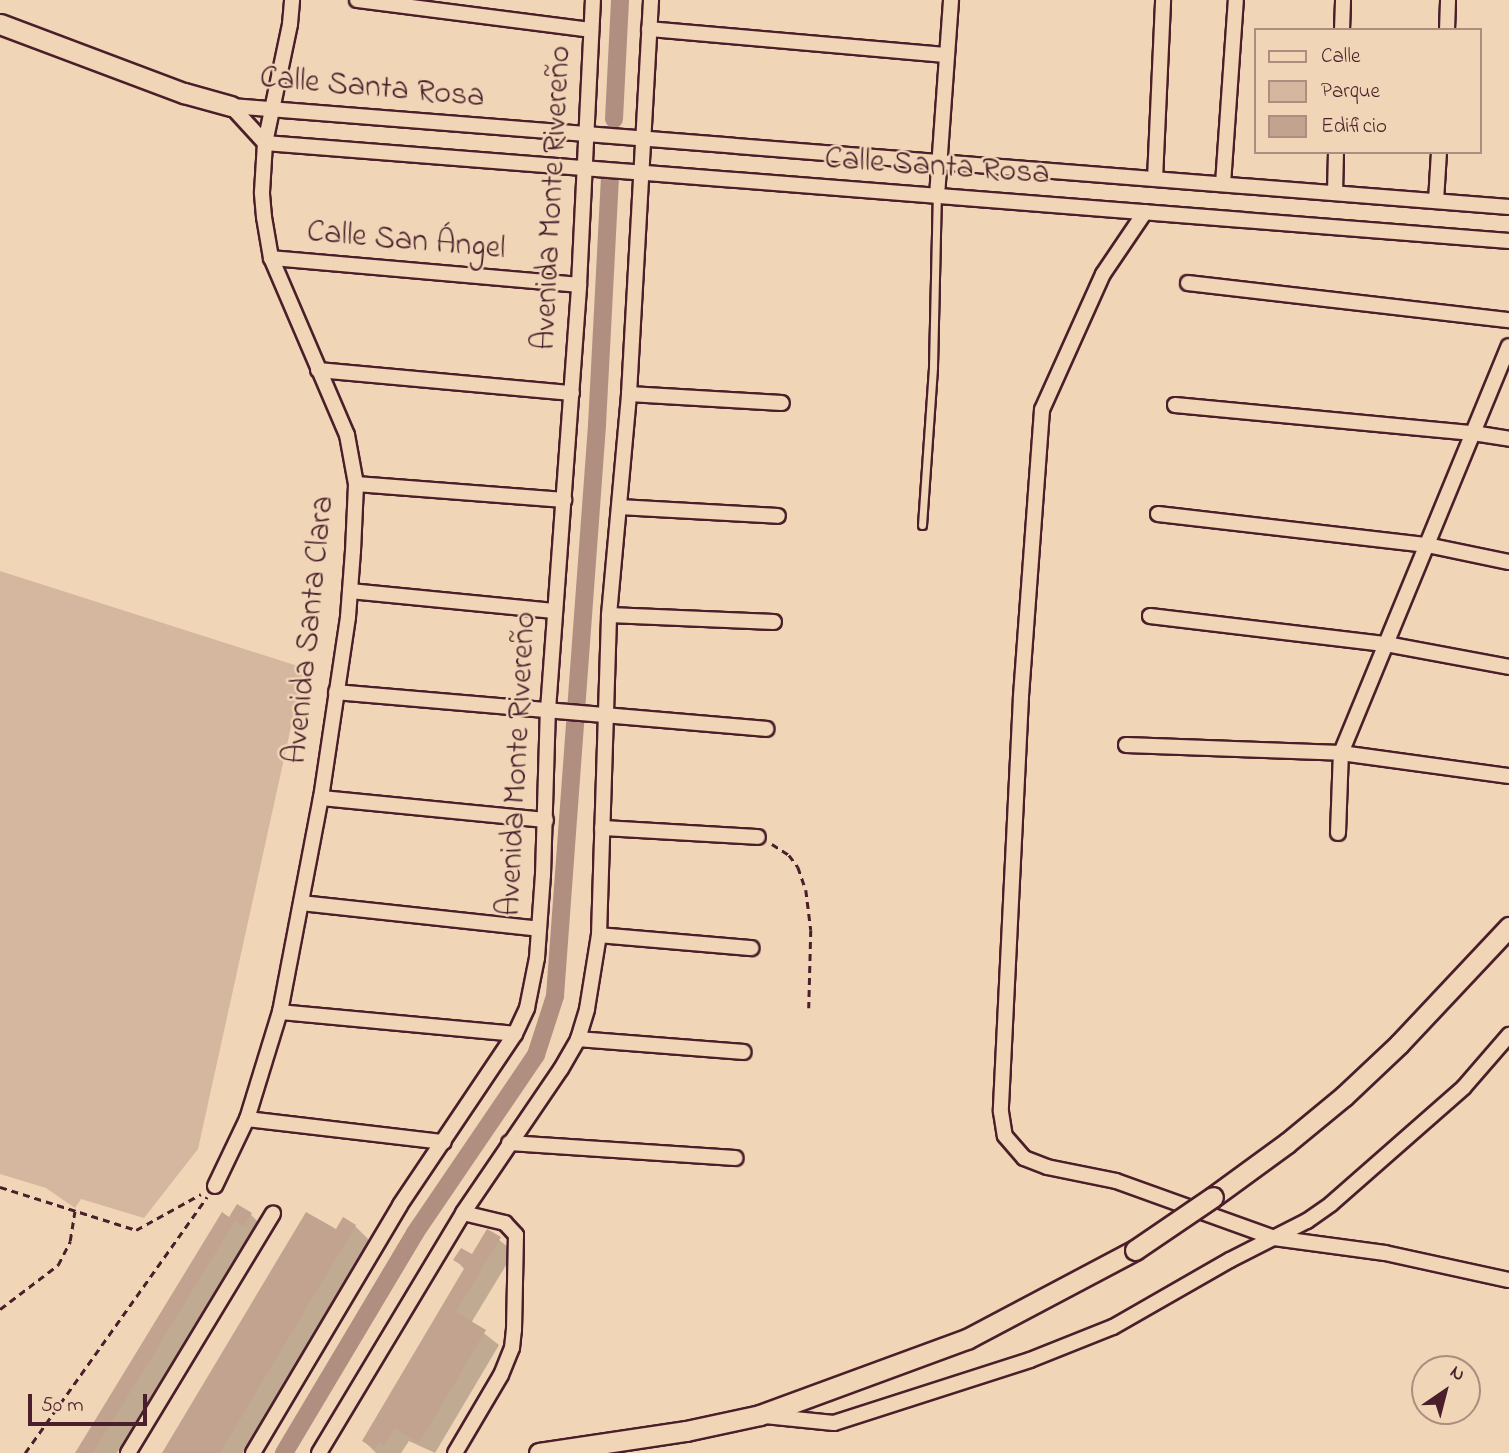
<!DOCTYPE html>
<html>
<head>
<meta charset="utf-8">
<style>
  body { margin:0 }
  #map { position:relative; width:1509px; height:1453px; overflow:hidden; background:#f0d5b7; font-family:"Indie Flower",sans-serif }
  div>[style] { position:absolute }
  [style*='--x'] { left:calc(var(--x)*1px); top:calc(var(--y)*1px); width:calc(var(--w)*1px); rotate:calc(var(--a)*1deg) }
  .green>* { inset:0; background:#d5b7a0 }
  .shadow>* { inset:0; background:#0003 }
  .canal>* { height:18px; margin:-9px; padding:0 9px; transform-origin:9px; border-radius:9px; background:#b08f81 }
  .building>* { inset:0; background:#c2a390 }
  .path>* { height:2.5px; margin-top:-1.25px; transform-origin:0; background:repeating-linear-gradient(90deg,#4a1f2b 0 7px,transparent 0 12px) }
  .roads { filter:drop-shadow(2px 0 #4a1f2b) drop-shadow(-2px 0 #4a1f2b) drop-shadow(0 2px #4a1f2b) drop-shadow(0 -2px #4a1f2b) }
  .service>* { height:7px; margin:-3.5px; padding:0 3.5px; transform-origin:3.5px; border-radius:3.5px; background:#f0d5b7 }
  .minor>* { height:14px; margin:-7px; padding:0 7px; transform-origin:7px; border-radius:7px; background:#f0d5b7 }
  .secondary>* { height:19px; margin:-9.5px; padding:0 9.5px; transform-origin:9.5px; border-radius:9.5px; background:#f0d5b7 }
  .bridges { filter:drop-shadow(2px 0 #4a1f2b) drop-shadow(-2px 0 #4a1f2b) drop-shadow(0 2px #4a1f2b) drop-shadow(0 -2px #4a1f2b) }
  .secondary-bridge>* { height:19px; margin:-9.5px; padding:0 9.5px; transform-origin:9.5px; border-radius:9.5px; background:#f0d5b7 }
  span { translate:-50% -50%; white-space:nowrap; text-align:center; line-height:1.15; -webkit-text-stroke:5px #f0d5b7; paint-order:stroke }
  .street-label { font-size:32px; color:#4a1f2b }
  .legend { position:absolute; left:1254px; top:28px; width:228px; height:126px; box-sizing:border-box; background:#f0d5b7; border:2px solid #ae8c7f; margin:0; padding:9px 12px; list-style:none; font-size:21px; color:#4a1f2b }
  .legend li { display:flex; align-items:center; gap:14px; height:35px }
  .legend b { width:35px; border:2px solid #ae8c7f }
  .north { position:absolute; left:1411px; top:1355px; width:70px; height:70px; box-sizing:border-box; background:#f0d5b7; border:2px solid #ae8c7f; border-radius:50%; rotate:35deg; font-size:19px; font-weight:700; line-height:28px; text-align:center; color:#4a1f2b }
  .north::after { content:''; display:block; margin:auto; width:24px; height:32px; background:#4a1f2b; clip-path:polygon(50% 0,100% 100%,50% 72%,0 100%) }
  .scale { position:absolute; left:28px; top:1394px; width:119px; height:32px; box-sizing:border-box; border:4px solid #4a1f2b; border-top:0; padding-left:9px; font-size:21px; line-height:24px; white-space:nowrap; color:#4a1f2b; -webkit-text-stroke:5px #f0d5b7; paint-order:stroke }
</style>
</head>
<body>
<div id="map">
  <div class="green">
    <div style="clip-path:polygon(0 571px,304px 668px,198px 1149px,144px 1218px,81px 1199px,75px 1208px,46px 1188px,0 1174px)"></div>
  </div>
  <div class="shadow">
    <div style="clip-path:polygon(250px 1214px,265px 1229px,259px 1240px,250px 1234px,117px 1453px,77px 1453px,230px 1219px)"></div>
    <div style="clip-path:polygon(355px 1226px,370px 1241px,243px 1453px,164px 1453px,337px 1232px)"></div>
    <div style="clip-path:polygon(488px 1231px,514px 1252px,471px 1323px,499px 1345px,435px 1453px,409px 1441px,401px 1453px,376px 1453px,364px 1441px,465px 1270px,456px 1260px,473px 1257px)"></div>
  </div>
  <div class="canal">
    <div style="--x:614;--y:119;--w:119;--a:-87.1"></div>
    <div style="--x:284;--y:1453;--w:256;--a:-59.2"></div>
    <div style="--x:415;--y:1233;--w:215;--a:-55.8"></div>
    <div style="--x:536;--y:1055;--w:62;--a:-72.1"></div>
    <div style="--x:555;--y:996;--w:573;--a:-85.79"></div>
    <div style="--x:597;--y:425;--w:246;--a:-87"></div>
  </div>
  <div class="building">
    <div style="clip-path:polygon(237px 1204px,252px 1213px,244px 1226px,235px 1221px,93px 1453px,75px 1453px,222px 1212px,229px 1217px)"></div>
    <div style="clip-path:polygon(306px 1212px,336px 1229px,343px 1217px,356px 1225px,220px 1453px,162px 1453px)"></div>
    <div style="clip-path:polygon(487px 1229px,501px 1237px,456px 1312px,486px 1330px,419px 1443px,394px 1428px,384px 1446px,379px 1443px,375px 1449px,362px 1441px,465px 1267px,453px 1260px,461px 1248px,472px 1254px)"></div>
  </div>
  <div class="path">
    <div style="--x:772;--y:844;--w:20;--a:33"></div>
    <div style="--x:789;--y:855;--w:15;--a:53"></div>
    <div style="--x:798;--y:867;--w:24;--a:71"></div>
    <div style="--x:806;--y:890;--w:40;--a:82.9"></div>
    <div style="--x:811;--y:930;--w:78;--a:91.5"></div>
    <div style="--x:0;--y:1187;--w:143;--a:17.5"></div>
    <div style="--x:136;--y:1230;--w:74;--a:-29"></div>
    <div style="--x:0;--y:1309;--w:73;--a:-37.2"></div>
    <div style="--x:58;--y:1265;--w:27;--a:-63"></div>
    <div style="--x:70;--y:1241;--w:30;--a:-81"></div>
    <div style="--x:25;--y:1453;--w:314;--a:-54.6"></div>
  </div>
  <div class="roads">
    <div class="service">
      <div style="--x:922;--y:525;--w:159;--a:-86"></div>
      <div style="--x:933;--y:366;--w:170;--a:-88.7"></div>
    </div>
    <div class="minor">
      <div style="--x:357;--y:0;--w:236;--a:7.3"></div>
      <div style="--x:649;--y:29;--w:299;--a:5"></div>
      <div style="--x:1342;--y:30;--w:30;--a:-88"></div>
      <div style="--x:1447;--y:30;--w:30;--a:-88"></div>
      <div style="--x:231;--y:106;--w:50;--a:47.4"></div>
      <div style="--x:265;--y:143;--w:1248;--a:4.5"></div>
      <div style="--x:231;--y:106;--w:1282;--a:4.52"></div>
      <div style="--x:1155;--y:179;--w:179;--a:-87.4"></div>
      <div style="--x:1223;--y:184;--w:184;--a:-86"></div>
      <div style="--x:1335;--y:193;--w:41;--a:-88.6"></div>
      <div style="--x:937;--y:196;--w:196;--a:-85.9"></div>
      <div style="--x:1436;--y:201;--w:49;--a:-86.5"></div>
      <div style="--x:1145;--y:212;--w:75;--a:124.1"></div>
      <div style="--x:1103;--y:274;--w:149;--a:114.2"></div>
      <div style="--x:1042;--y:410;--w:288;--a:94.2"></div>
      <div style="--x:1021;--y:697;--w:415;--a:92.8"></div>
      <div style="--x:1001;--y:1112;--w:24;--a:81"></div>
      <div style="--x:1005;--y:1136;--w:29;--a:49"></div>
      <div style="--x:1024;--y:1158;--w:25;--a:21"></div>
      <div style="--x:1047;--y:1167;--w:70;--a:11.5"></div>
      <div style="--x:1116;--y:1181;--w:168;--a:19.8"></div>
      <div style="--x:1274;--y:1238;--w:112;--a:7.7"></div>
      <div style="--x:1385;--y:1253;--w:127;--a:12.3"></div>
      <div style="--x:271;--y:258;--w:309;--a:5"></div>
      <div style="--x:1188;--y:283;--w:323;--a:6.6"></div>
      <div style="--x:318;--y:370;--w:255;--a:5.2"></div>
      <div style="--x:629;--y:394;--w:153;--a:3.4"></div>
      <div style="--x:1175;--y:405;--w:299;--a:5.4"></div>
      <div style="--x:1473;--y:433;--w:36;--a:9"></div>
      <div style="--x:356;--y:484;--w:209;--a:4.4"></div>
      <div style="--x:619;--y:507;--w:159;--a:3.2"></div>
      <div style="--x:1158;--y:514;--w:271;--a:6.6"></div>
      <div style="--x:1427;--y:545;--w:84;--a:11.7"></div>
      <div style="--x:350;--y:591;--w:205;--a:5.6"></div>
      <div style="--x:609;--y:615;--w:165;--a:2.4"></div>
      <div style="--x:1150;--y:616;--w:238;--a:6.8"></div>
      <div style="--x:1386;--y:644;--w:125;--a:10.6"></div>
      <div style="--x:336;--y:692;--w:432;--a:4.9"></div>
      <div style="--x:1126;--y:745;--w:215;--a:2.1"></div>
      <div style="--x:1341;--y:753;--w:170;--a:7.8"></div>
      <div style="--x:321;--y:798;--w:226;--a:5.6"></div>
      <div style="--x:602;--y:828;--w:156;--a:3.3"></div>
      <div style="--x:1338;--y:833;--w:80;--a:-87.9"></div>
      <div style="--x:1341;--y:753;--w:440;--a:-67.6"></div>
      <div style="--x:301;--y:903;--w:239;--a:6.2"></div>
      <div style="--x:599;--y:935;--w:153;--a:4.9"></div>
      <div style="--x:280;--y:1012;--w:236;--a:5.3"></div>
      <div style="--x:578;--y:1039;--w:166;--a:4.5"></div>
      <div style="--x:247;--y:1119;--w:198;--a:6.7"></div>
      <div style="--x:509;--y:1143;--w:227;--a:3.8"></div>
      <div style="--x:215;--y:1186;--w:74;--a:-64.5"></div>
      <div style="--x:247;--y:1119;--w:112;--a:-72.9"></div>
      <div style="--x:280;--y:1012;--w:218;--a:-79.2"></div>
      <div style="--x:321;--y:798;--w:183;--a:-81.5"></div>
      <div style="--x:348;--y:617;--w:66;--a:-85.7"></div>
      <div style="--x:353;--y:551;--w:67;--a:-87.4"></div>
      <div style="--x:356;--y:484;--w:50;--a:-100.4"></div>
      <div style="--x:347;--y:435;--w:193;--a:-113.2"></div>
      <div style="--x:271;--y:258;--w:42;--a:-99.7"></div>
      <div style="--x:264;--y:217;--w:25;--a:-95"></div>
      <div style="--x:262;--y:192;--w:49;--a:-86.5"></div>
      <div style="--x:265;--y:143;--w:122;--a:-78.1"></div>
      <div style="--x:290;--y:24;--w:24;--a:-85"></div>
      <div style="--x:765;--y:1416;--w:69;--a:5.8"></div>
      <div style="--x:834;--y:1423;--w:206;--a:-17.8"></div>
      <div style="--x:1030;--y:1360;--w:89;--a:-21.7"></div>
      <div style="--x:1113;--y:1327;--w:135;--a:-29.8"></div>
      <div style="--x:1230;--y:1260;--w:86;--a:-26.9"></div>
      <div style="--x:1307;--y:1221;--w:29;--a:-35"></div>
      <div style="--x:1331;--y:1204;--w:177;--a:-41.3"></div>
      <div style="--x:1464;--y:1087;--w:69;--a:-49.1"></div>
      <div style="--x:128;--y:1453;--w:280;--a:-58.8"></div>
      <div style="--x:253;--y:1453;--w:288;--a:-59.3"></div>
      <div style="--x:400;--y:1205;--w:206;--a:-56.1"></div>
      <div style="--x:515;--y:1034;--w:29;--a:-65"></div>
      <div style="--x:527;--y:1008;--w:51;--a:-78.7"></div>
      <div style="--x:537;--y:958;--w:83;--a:-85.9"></div>
      <div style="--x:543;--y:875;--w:165;--a:-88.3"></div>
      <div style="--x:548;--y:710;--w:426;--a:-85.8"></div>
      <div style="--x:579;--y:285;--w:285;--a:-87.2"></div>
      <div style="--x:319;--y:1453;--w:280;--a:-59"></div>
      <div style="--x:463;--y:1213;--w:174;--a:-55.8"></div>
      <div style="--x:561;--y:1069;--w:34;--a:-60"></div>
      <div style="--x:578;--y:1039;--w:31;--a:-73"></div>
      <div style="--x:587;--y:1009;--w:75;--a:-80.8"></div>
      <div style="--x:599;--y:935;--w:320;--a:-88.2"></div>
      <div style="--x:609;--y:615;--w:222;--a:-84.8"></div>
      <div style="--x:629;--y:394;--w:395;--a:-86.8"></div>
      <div style="--x:455;--y:1453;--w:91;--a:-59.5"></div>
      <div style="--x:501;--y:1375;--w:29;--a:-68"></div>
      <div style="--x:512;--y:1348;--w:18;--a:-84"></div>
      <div style="--x:514;--y:1330;--w:95;--a:-88.8"></div>
      <div style="--x:516;--y:1235;--w:16;--a:-133"></div>
      <div style="--x:505;--y:1223;--w:43;--a:-166.6"></div>
    </div>
    <div class="secondary">
      <div style="--x:0;--y:24;--w:197;--a:20.6"></div>
      <div style="--x:184;--y:93;--w:49;--a:15.5"></div>
      <div style="--x:1213;--y:1197;--w:92;--a:-36.1"></div>
      <div style="--x:1287;--y:1143;--w:74;--a:-39.5"></div>
      <div style="--x:1344;--y:1096;--w:76;--a:-43.4"></div>
      <div style="--x:1399;--y:1044;--w:161;--a:-46.8"></div>
      <div style="--x:539;--y:1453;--w:149;--a:-8.5"></div>
      <div style="--x:686;--y:1431;--w:76;--a:-12.2"></div>
      <div style="--x:760;--y:1415;--w:221;--a:-20.2"></div>
      <div style="--x:967;--y:1339;--w:190;--a:-27.9"></div>
    </div>
  </div>
  <div class="bridges">
    <div class="secondary-bridge">
      <div style="--x:1135;--y:1250;--w:94;--a:-34.2"></div>
    </div>
  </div>
  <div class="street-label">
    <span style="left:372px;top:89px;rotate:5deg">Calle Santa Rosa</span>
    <span style="left:937px;top:168px;rotate:4deg">Calle Santa Rosa</span>
    <span style="left:554px;top:198px;rotate:-87deg">Avenida Monte Rivereño</span>
    <span style="left:406px;top:242px;rotate:5deg">Calle San Ángel</span>
    <span style="left:311px;top:630px;rotate:-84deg">Avenida Santa Clara</span>
    <span style="left:519px;top:764px;rotate:-87deg">Avenida Monte Rivereño</span>
  </div>
  <ul class="legend">
  <li><b style="height:9px;background:#f0d5b7"></b>Calle</li>
  <li><b style="height:19px;background:#d5b7a0"></b>Parque</li>
  <li><b style="height:19px;background:#c2a390"></b>Edificio</li>
  </ul>
  <div class="north">N</div>
  <div class="scale">50 m</div>
</div>
</body>
</html>
